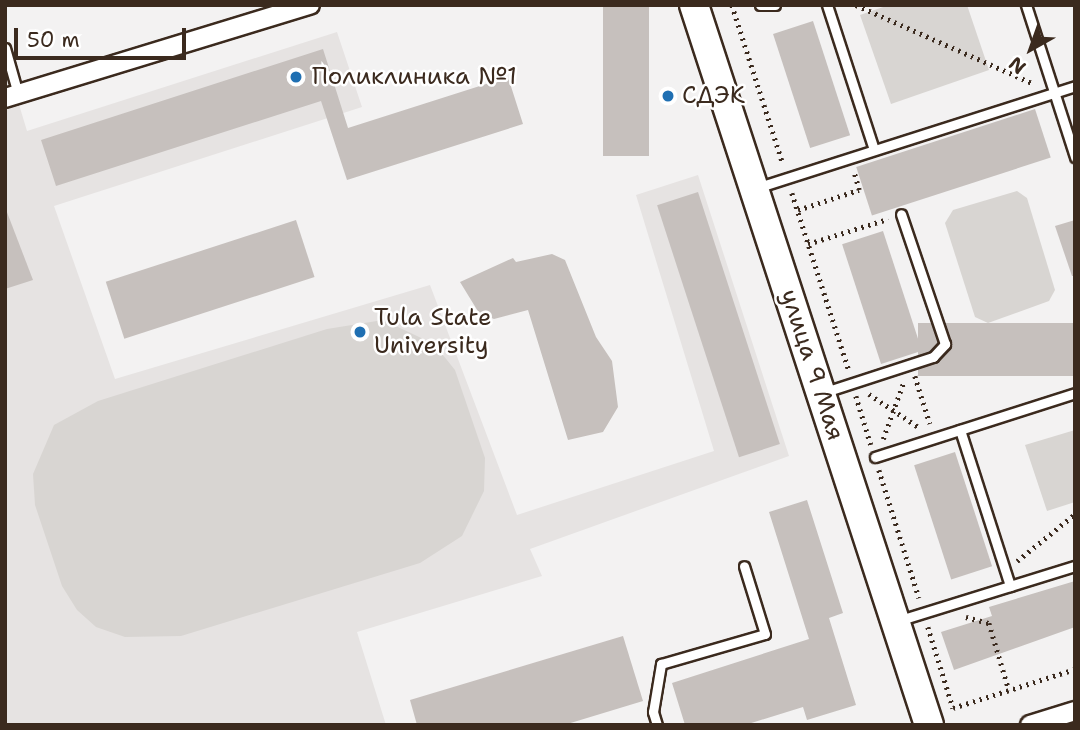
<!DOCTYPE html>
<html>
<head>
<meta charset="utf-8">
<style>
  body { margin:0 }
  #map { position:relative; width:1080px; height:730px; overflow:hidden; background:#f3f2f2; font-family:"Shantell Sans",sans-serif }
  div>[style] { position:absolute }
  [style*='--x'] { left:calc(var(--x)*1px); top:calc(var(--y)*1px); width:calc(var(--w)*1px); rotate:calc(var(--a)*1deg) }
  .built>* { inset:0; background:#e6e3e2 }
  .green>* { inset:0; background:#d8d5d2 }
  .building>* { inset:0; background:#c6c0bd; transform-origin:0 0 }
  .path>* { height:4.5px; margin-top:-2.25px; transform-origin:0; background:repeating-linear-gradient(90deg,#3b2a1e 0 2px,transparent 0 7px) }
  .roads { filter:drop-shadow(2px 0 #3b2a1e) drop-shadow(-2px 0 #3b2a1e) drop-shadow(0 2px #3b2a1e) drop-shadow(0 -2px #3b2a1e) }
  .lane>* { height:9px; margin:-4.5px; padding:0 4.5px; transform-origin:4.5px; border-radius:4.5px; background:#fff }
  .street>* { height:18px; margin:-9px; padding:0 9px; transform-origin:9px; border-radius:9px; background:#fff }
  .primary>* { height:28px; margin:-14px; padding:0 14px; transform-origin:14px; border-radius:14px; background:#fff }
  .dots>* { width:19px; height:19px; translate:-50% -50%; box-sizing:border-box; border:4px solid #fff; border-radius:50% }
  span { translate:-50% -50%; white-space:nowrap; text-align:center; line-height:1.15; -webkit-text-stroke:5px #fff; paint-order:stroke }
  .poi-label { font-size:24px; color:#3b2a1e }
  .left { translate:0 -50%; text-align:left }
  .street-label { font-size:24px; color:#3b2a1e }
  .frame { position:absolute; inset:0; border:7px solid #3b2a1e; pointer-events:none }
  .north { position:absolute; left:996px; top:14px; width:70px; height:70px; -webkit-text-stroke:5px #fff; paint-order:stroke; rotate:220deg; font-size:19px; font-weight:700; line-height:28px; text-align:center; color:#3b2a1e }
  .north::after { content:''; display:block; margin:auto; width:24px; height:32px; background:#3b2a1e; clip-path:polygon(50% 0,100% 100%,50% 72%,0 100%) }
  .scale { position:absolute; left:14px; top:28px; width:172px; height:32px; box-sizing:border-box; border:4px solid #3b2a1e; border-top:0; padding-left:9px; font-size:21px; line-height:24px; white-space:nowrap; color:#3b2a1e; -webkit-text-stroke:5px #fff; paint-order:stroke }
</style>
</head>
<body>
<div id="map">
  <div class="built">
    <div style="clip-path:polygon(337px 32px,362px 107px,54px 206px,115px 379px,430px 285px,517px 515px,714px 451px,636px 195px,698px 175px,789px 456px,530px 549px,542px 576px,357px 632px,386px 725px,5px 725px,5px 58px,27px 131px)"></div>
  </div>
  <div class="green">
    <div style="clip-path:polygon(889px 5px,967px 5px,989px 70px,891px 104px,860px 15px)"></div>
    <div style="clip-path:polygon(1017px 191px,1027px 198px,1055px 290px,1049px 301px,988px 323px,975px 317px,945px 223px,953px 210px)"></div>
    <div style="clip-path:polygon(383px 320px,434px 344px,455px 370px,485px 458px,484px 491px,462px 536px,420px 563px,181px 636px,125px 637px,96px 627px,77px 610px,62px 586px,35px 505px,33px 474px,54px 425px,98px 401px,327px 329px)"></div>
    <div style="clip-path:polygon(1075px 430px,1075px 502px,1047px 511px,1025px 445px)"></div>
  </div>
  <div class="building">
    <div style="left:603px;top:5px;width:46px;height:151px"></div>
    <div style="left:813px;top:21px;width:120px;height:42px;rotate:72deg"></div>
    <div style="clip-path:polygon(323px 49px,348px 128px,508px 77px,523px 124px,347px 180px,321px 101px,56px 186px,41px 140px)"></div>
    <div style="left:1035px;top:109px;width:51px;height:188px;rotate:72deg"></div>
    <div style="left:698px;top:192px;width:265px;height:43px;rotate:72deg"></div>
    <div style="clip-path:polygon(5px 207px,33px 280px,5px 289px)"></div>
    <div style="left:296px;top:220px;width:60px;height:200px;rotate:72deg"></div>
    <div style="clip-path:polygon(1075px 220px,1075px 276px,1072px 276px,1055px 226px)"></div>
    <div style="left:883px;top:231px;width:126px;height:43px;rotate:72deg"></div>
    <div style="clip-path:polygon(552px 254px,565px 260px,596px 337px,612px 361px,618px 407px,603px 432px,568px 440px,528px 310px,494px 319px,479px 313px,460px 282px,513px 258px,516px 262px)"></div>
    <div style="left:1075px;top:323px;width:53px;height:157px;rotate:90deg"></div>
    <div style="left:955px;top:452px;width:120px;height:43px;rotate:72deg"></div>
    <div style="clip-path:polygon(807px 500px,843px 613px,829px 618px,856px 705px,807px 720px,803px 707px,745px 725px,685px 725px,672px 683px,809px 639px,769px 512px)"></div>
    <div style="clip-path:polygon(1075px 581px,1075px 627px,954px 670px,941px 632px,992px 616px,989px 607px)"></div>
    <div style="clip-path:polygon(623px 636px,643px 701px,564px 725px,417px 725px,410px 700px)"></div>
  </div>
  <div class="path">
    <div style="--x:732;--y:5;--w:167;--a:72.2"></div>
    <div style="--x:856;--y:5;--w:195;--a:23.9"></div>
    <div style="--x:792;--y:193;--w:187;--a:72.2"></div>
    <div style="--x:798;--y:210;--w:64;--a:-18.2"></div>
    <div style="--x:859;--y:190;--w:19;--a:-106"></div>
    <div style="--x:808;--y:244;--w:84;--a:-17.4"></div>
    <div style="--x:915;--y:376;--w:50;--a:72.6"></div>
    <div style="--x:869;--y:394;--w:61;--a:33.7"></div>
    <div style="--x:856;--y:396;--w:51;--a:73"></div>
    <div style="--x:883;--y:439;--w:62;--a:-70.1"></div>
    <div style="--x:879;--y:470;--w:134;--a:72.6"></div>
    <div style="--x:1017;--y:561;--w:75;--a:-39"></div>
    <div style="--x:966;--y:617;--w:24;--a:15"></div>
    <div style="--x:989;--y:623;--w:70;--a:73.4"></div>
    <div style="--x:928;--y:627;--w:85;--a:72.8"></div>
    <div style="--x:953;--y:708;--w:128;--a:-17.7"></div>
    <div style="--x:845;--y:725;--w:34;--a:0"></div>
  </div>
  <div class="roads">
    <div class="lane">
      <div style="--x:760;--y:5;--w:15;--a:0"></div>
      <div style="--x:827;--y:5;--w:152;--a:72"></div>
      <div style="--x:1026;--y:5;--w:160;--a:72.1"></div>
      <div style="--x:5;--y:48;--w:48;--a:74.2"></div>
      <div style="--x:756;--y:188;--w:335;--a:-17.7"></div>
      <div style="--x:825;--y:392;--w:114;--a:-18"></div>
      <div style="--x:933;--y:357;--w:18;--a:-47"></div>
      <div style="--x:945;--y:344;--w:137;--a:-108.7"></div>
      <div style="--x:960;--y:430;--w:164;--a:72.2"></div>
      <div style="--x:875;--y:457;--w:210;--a:-17.7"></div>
      <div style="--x:897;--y:621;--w:186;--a:-17.2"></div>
      <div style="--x:657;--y:725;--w:14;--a:-107"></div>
      <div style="--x:653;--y:712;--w:49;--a:-80.5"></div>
      <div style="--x:661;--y:664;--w:108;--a:-16.1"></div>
      <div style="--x:765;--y:634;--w:71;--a:-107.2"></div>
    </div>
    <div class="street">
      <div style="--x:5;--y:98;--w:319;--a:-17"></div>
      <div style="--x:1030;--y:725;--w:47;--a:-17.3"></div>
    </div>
    <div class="primary">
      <div style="--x:694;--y:5;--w:757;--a:71.92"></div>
    </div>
  </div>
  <div class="dots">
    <div style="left:296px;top:77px;background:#1f6fb2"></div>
    <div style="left:668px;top:96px;background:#1f6fb2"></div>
    <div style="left:360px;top:332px;background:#1f6fb2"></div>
  </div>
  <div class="poi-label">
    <span class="left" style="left:312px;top:77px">Поликлиника №1</span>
    <span class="left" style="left:682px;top:96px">СДЭК</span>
    <span class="left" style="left:374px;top:332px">Tula State<br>University</span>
  </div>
  <div class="street-label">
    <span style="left:812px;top:365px;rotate:72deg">улица 9 Мая</span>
  </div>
  <div class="frame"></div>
  <div class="north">N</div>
  <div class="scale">50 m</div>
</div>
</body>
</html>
